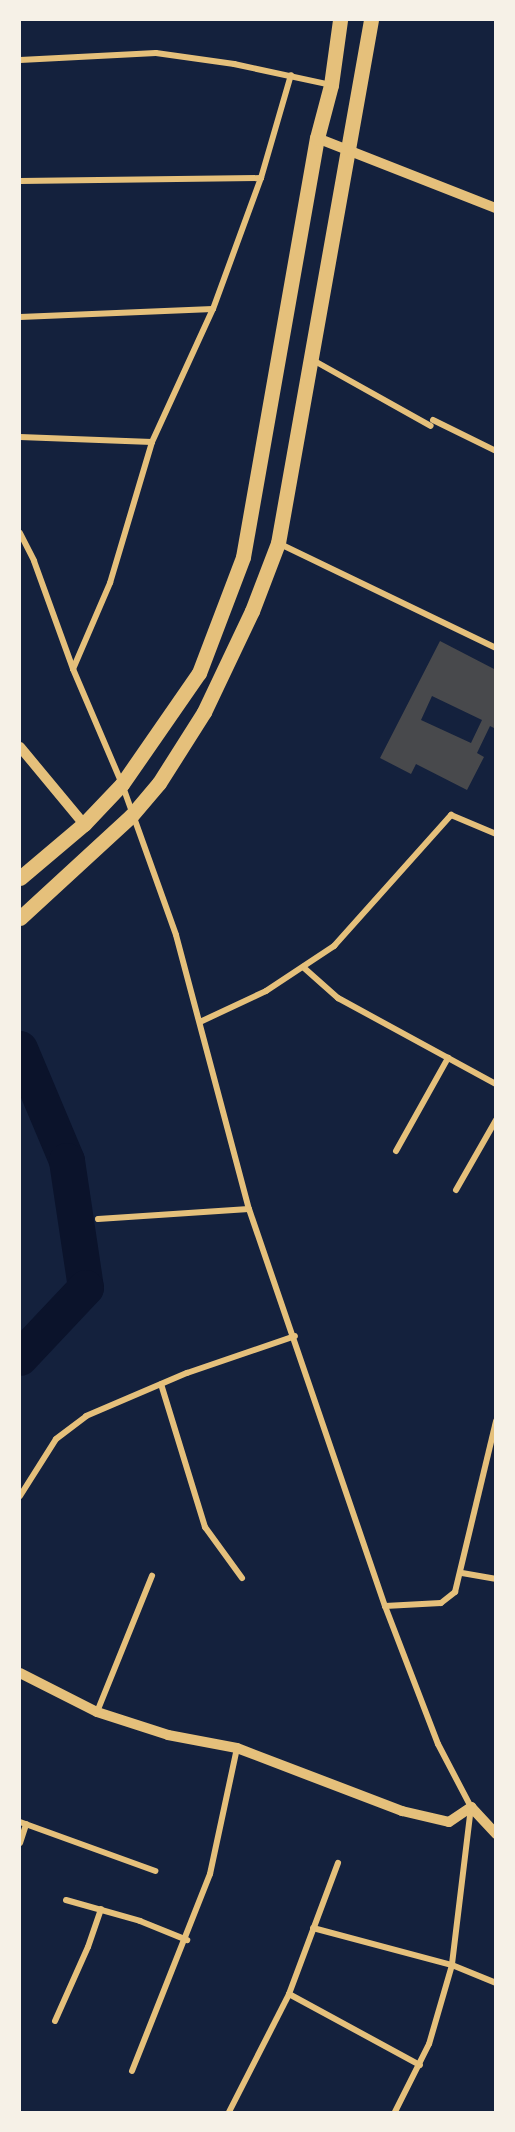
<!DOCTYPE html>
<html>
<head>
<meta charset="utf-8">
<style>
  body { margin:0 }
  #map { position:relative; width:515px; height:2132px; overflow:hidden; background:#14213d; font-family:"Work Sans",sans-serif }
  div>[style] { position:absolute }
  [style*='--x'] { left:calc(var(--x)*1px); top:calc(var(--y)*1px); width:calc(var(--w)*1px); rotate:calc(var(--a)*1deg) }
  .river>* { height:36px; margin:-18px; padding:0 18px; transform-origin:18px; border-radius:18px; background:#0b132b }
  .building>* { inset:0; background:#48494c }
  .minor>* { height:6px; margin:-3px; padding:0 3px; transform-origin:3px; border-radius:3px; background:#e5c07b }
  .tertiary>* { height:10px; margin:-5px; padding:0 5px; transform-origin:5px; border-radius:5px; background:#e5c07b }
  .primary>* { height:15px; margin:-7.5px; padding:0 7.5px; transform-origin:7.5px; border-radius:7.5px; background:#e5c07b }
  span { translate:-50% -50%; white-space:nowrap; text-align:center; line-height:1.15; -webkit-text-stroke:4.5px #f6f1e7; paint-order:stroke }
  .frame { position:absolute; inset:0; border:21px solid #f6f1e7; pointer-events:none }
</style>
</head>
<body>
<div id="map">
  <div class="river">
    <div style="--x:20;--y:1049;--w:121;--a:67.2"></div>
    <div style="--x:67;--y:1161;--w:128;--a:81.5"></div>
    <div style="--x:86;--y:1288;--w:96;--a:133.3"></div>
  </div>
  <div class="building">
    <div style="clip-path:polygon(evenodd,440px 641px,496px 670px,496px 729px,490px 726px,477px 753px,484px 757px,467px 790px,416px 764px,411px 774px,380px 758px,440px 641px,432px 696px,482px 720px,471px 743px,421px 720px,432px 696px)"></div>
  </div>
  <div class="minor">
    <div style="--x:20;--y:60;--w:136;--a:-2.9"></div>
    <div style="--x:156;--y:53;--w:79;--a:8"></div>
    <div style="--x:234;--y:64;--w:99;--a:12.2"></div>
    <div style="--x:20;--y:181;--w:241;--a:-0.7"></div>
    <div style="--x:20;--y:317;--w:193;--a:-2.4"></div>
    <div style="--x:311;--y:359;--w:137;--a:29.2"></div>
    <div style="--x:433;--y:420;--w:70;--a:26.2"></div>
    <div style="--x:20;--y:437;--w:132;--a:2.2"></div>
    <div style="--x:20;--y:533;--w:31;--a:63"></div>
    <div style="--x:34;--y:561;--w:115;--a:70.1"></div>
    <div style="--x:73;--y:669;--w:125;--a:66.9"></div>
    <div style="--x:122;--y:784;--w:160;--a:70.3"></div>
    <div style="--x:176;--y:935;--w:284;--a:75.1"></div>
    <div style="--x:249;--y:1209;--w:420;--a:71.1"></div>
    <div style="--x:385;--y:1606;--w:148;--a:69"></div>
    <div style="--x:438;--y:1744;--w:71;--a:62.4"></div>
    <div style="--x:471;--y:1807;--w:159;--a:96.9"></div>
    <div style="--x:452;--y:1965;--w:82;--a:106.2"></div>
    <div style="--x:429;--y:2044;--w:76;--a:116.6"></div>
    <div style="--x:278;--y:543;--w:242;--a:25.7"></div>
    <div style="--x:73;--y:669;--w:94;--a:-66.7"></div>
    <div style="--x:110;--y:583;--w:147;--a:-73.4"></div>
    <div style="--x:152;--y:442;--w:146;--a:-65.4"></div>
    <div style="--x:213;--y:309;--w:140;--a:-69.9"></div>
    <div style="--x:261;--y:178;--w:107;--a:-73.8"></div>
    <div style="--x:303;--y:967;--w:47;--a:41.5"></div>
    <div style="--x:338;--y:998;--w:180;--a:28.6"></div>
    <div style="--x:202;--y:1021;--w:71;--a:-25.1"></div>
    <div style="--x:266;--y:991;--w:82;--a:-33.5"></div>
    <div style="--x:334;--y:946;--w:176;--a:-48.2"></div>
    <div style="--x:451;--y:815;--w:49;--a:22.9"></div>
    <div style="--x:396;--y:1151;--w:107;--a:-60.8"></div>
    <div style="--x:456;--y:1190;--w:81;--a:-60.3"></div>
    <div style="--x:98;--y:1219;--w:151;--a:-3.8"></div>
    <div style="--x:161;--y:1384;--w:150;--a:72.9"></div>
    <div style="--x:205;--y:1527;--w:63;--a:54"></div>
    <div style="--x:20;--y:1496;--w:67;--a:-57.7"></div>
    <div style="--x:56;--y:1439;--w:38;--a:-37"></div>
    <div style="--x:86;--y:1416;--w:110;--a:-23.1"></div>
    <div style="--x:187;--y:1373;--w:114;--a:-18.9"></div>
    <div style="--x:462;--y:1573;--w:35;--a:10"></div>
    <div style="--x:385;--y:1606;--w:56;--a:-3.1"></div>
    <div style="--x:441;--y:1603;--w:18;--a:-38"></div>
    <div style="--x:455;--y:1592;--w:176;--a:-76.5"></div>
    <div style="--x:97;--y:1712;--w:147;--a:-68"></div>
    <div style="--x:20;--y:1822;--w:144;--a:19.9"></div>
    <div style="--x:20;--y:1843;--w:20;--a:-72"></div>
    <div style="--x:66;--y:1900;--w:77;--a:15.8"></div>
    <div style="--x:140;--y:1921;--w:51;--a:22"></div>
    <div style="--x:313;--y:1928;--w:144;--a:14.9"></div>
    <div style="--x:452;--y:1965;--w:48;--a:22.2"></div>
    <div style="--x:289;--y:1994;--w:149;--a:28.5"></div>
    <div style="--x:55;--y:2021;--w:81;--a:-66"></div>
    <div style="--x:88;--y:1947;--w:40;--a:-71.1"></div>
    <div style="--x:132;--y:2071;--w:212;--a:-68.4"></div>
    <div style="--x:210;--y:1874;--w:129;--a:-77.9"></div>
    <div style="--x:229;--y:2112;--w:132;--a:-63"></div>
    <div style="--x:289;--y:1994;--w:140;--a:-69.5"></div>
  </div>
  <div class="tertiary">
    <div style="--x:317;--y:138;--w:192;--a:21.4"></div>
    <div style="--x:20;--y:747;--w:100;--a:50.3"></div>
    <div style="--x:20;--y:1673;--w:86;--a:26.9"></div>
    <div style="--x:97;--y:1712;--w:75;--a:17.9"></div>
    <div style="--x:168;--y:1735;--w:70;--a:10.7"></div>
    <div style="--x:237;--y:1748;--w:177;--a:20.9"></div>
    <div style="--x:402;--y:1811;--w:48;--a:13.2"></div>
    <div style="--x:449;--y:1822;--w:27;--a:-34"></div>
    <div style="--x:471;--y:1807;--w:37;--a:47"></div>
  </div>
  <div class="primary">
    <div style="--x:20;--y:878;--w:84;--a:-40.2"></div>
    <div style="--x:84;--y:824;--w:55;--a:-46.5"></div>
    <div style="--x:122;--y:784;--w:135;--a:-55.3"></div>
    <div style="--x:199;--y:673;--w:124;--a:-69.2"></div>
    <div style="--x:243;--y:557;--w:425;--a:-80"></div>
    <div style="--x:317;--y:138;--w:55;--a:-75.2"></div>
    <div style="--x:331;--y:85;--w:66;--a:-82.1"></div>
    <div style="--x:20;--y:918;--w:151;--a:-42.6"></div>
    <div style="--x:131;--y:816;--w:43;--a:-49.7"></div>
    <div style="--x:159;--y:783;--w:84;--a:-57.6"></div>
    <div style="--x:204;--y:712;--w:112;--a:-64.6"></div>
    <div style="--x:252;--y:611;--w:73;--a:-69.1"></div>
    <div style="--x:278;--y:543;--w:531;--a:-79.92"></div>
  </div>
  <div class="frame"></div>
</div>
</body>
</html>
